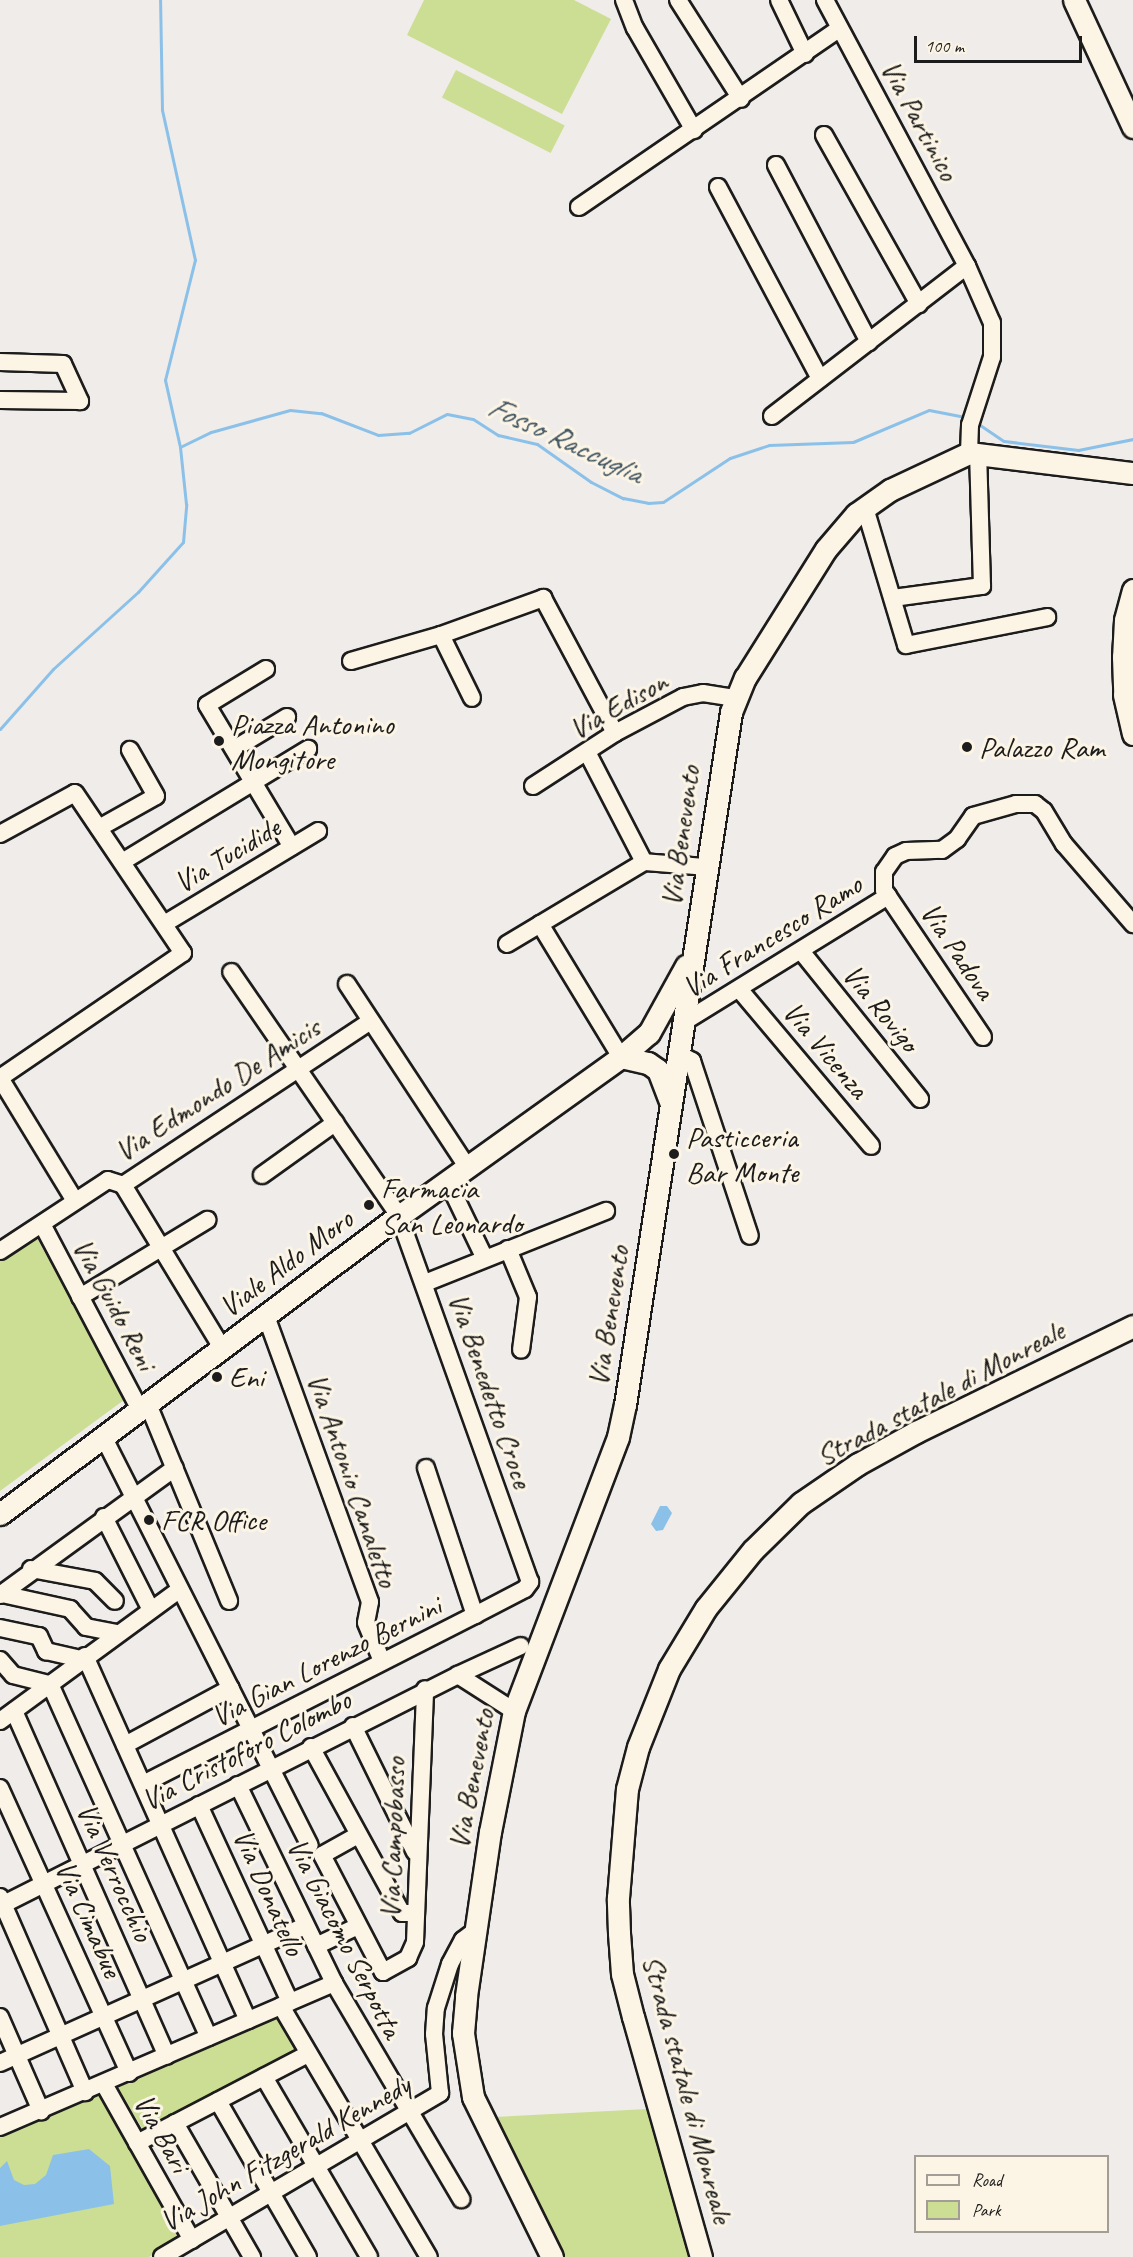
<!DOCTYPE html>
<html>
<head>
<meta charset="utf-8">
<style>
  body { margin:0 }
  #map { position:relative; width:1133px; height:2257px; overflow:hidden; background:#f0ece9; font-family:Caveat,sans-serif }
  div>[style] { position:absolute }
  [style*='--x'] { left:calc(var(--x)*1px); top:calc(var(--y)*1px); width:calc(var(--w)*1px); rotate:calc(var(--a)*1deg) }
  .green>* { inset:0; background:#cbde93; transform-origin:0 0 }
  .water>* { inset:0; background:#8bc1e9 }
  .stream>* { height:3px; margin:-1.5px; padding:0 1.5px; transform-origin:1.5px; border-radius:1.5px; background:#8bc1e9 }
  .roads { filter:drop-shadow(2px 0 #1c1c1c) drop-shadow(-2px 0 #1c1c1c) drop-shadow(0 2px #1c1c1c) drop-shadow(0 -2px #1c1c1c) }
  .minor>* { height:16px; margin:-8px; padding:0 8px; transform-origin:8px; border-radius:8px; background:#fcf5e5 }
  .major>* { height:21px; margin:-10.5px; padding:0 10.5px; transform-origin:10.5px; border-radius:10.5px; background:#fcf5e5 }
  .dots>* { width:16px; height:16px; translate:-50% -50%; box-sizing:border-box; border:3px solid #fcf5e5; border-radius:50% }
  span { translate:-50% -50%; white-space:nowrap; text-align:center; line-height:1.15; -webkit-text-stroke:6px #fcf5e5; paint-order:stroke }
  .street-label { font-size:30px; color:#1c1c1c }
  .poi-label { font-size:30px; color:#1c1c1c }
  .left { translate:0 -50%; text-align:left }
  .water-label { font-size:32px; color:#435664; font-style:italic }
  .legend { position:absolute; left:914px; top:2155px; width:195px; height:78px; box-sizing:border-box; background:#fcf5e5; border:2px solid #a29e95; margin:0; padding:8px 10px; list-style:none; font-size:18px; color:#1c1c1c }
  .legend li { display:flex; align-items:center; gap:12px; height:30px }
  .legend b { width:30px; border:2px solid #a29e95 }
  .scale { position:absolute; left:914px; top:36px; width:168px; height:27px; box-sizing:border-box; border:3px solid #1c1c1c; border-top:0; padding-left:8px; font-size:18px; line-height:21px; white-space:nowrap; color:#1c1c1c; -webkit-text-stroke:4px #fcf5e5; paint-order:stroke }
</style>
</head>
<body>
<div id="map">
  <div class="green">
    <div style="clip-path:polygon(424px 0,574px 0,611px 19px,562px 114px,407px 35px)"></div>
    <div style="left:456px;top:70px;width:122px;height:31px;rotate:27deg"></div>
    <div style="clip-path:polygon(36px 1236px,124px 1400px,0 1491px,0 1261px)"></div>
    <div style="clip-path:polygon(277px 2016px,295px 2050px,143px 2130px,117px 2086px)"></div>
    <div style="clip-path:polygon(97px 2091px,182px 2238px,149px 2257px,0 2257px,0 2135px)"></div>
    <div style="clip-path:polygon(648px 2109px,692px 2257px,563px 2257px,494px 2117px)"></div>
  </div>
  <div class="water">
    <div style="clip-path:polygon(660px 1506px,667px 1506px,672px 1513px,663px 1530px,656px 1531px,651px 1524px)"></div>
    <div style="clip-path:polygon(89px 2149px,110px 2166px,114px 2204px,0 2226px,0 2168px,7px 2161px,14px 2180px,24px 2185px,35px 2184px,46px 2175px,53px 2155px)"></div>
  </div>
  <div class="stream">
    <div style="--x:977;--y:423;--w:32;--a:34"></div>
    <div style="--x:1004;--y:441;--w:75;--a:6.9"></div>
    <div style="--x:1078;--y:450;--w:56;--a:-11.3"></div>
    <div style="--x:180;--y:447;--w:34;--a:-26"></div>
    <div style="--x:211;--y:432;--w:82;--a:-15.6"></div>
    <div style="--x:290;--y:410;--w:31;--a:6"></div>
    <div style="--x:321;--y:413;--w:61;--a:21.1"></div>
    <div style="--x:378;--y:435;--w:31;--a:-4"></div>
    <div style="--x:409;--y:433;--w:42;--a:-26.6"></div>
    <div style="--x:447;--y:414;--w:26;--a:11"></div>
    <div style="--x:473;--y:419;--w:30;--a:33"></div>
    <div style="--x:498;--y:435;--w:40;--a:13"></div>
    <div style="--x:537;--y:444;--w:66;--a:35.1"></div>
    <div style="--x:591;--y:482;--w:36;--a:27"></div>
    <div style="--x:623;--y:498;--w:25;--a:11"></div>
    <div style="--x:648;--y:503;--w:15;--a:-4"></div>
    <div style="--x:663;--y:502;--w:80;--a:-33.3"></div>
    <div style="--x:730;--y:458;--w:41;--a:-18.4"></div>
    <div style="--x:769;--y:445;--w:84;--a:-2"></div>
    <div style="--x:853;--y:442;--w:82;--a:-22.8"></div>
    <div style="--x:929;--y:410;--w:38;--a:11"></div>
    <div style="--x:0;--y:729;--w:80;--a:-48.5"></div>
    <div style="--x:53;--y:669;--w:115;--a:-42.2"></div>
    <div style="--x:138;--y:592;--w:67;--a:-48"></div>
    <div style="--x:183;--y:542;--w:38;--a:-85"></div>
    <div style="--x:186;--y:504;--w:57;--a:-96"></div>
    <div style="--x:180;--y:447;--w:69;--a:-102.6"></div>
    <div style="--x:165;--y:380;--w:124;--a:-76"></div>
    <div style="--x:195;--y:260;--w:154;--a:-102.4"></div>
    <div style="--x:162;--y:110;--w:110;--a:-91"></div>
  </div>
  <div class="roads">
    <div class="minor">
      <div style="--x:624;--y:0;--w:30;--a:69"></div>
      <div style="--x:635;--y:28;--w:118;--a:60"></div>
      <div style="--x:678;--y:0;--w:117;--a:57.5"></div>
      <div style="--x:779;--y:0;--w:60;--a:64.3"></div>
      <div style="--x:825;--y:0;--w:302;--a:61.9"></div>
      <div style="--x:967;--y:266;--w:62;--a:66.3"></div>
      <div style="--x:992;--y:323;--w:34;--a:90"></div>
      <div style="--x:992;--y:357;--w:71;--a:107.9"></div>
      <div style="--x:970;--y:425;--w:28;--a:92"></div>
      <div style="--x:824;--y:135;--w:194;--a:60.7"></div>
      <div style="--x:776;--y:165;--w:200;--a:62.3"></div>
      <div style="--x:718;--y:187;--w:217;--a:62"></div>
      <div style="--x:579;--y:207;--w:316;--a:-34.4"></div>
      <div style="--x:0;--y:362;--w:63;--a:1.8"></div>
      <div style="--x:63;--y:364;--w:41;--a:65.3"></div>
      <div style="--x:80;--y:401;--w:80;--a:-179.3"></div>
      <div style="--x:772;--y:416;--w:246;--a:-37.6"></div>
      <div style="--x:865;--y:508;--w:143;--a:73.3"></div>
      <div style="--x:906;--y:645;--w:144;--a:-11.2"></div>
      <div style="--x:893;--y:598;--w:90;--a:-7.7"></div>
      <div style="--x:982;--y:586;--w:133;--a:-91.7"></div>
      <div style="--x:441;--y:635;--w:70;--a:63.8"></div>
      <div style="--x:351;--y:661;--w:94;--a:-16.1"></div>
      <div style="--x:441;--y:635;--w:109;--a:-19.9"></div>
      <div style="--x:543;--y:598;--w:153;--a:61.9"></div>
      <div style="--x:266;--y:669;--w:69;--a:148.6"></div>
      <div style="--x:207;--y:705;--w:165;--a:59.1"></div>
      <div style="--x:234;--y:749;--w:62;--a:-31.1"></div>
      <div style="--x:587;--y:752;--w:124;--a:62.6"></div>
      <div style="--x:533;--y:786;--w:98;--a:-32.9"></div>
      <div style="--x:615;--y:733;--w:77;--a:-27.9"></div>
      <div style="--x:683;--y:697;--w:20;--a:-11"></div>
      <div style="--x:703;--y:693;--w:33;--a:9"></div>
      <div style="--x:99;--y:828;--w:65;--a:-29.3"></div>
      <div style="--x:156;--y:796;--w:53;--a:-119.5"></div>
      <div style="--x:0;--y:834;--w:85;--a:-28.7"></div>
      <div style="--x:75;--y:793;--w:193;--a:56"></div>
      <div style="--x:183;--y:953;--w:222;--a:145.7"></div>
      <div style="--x:122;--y:862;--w:218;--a:-31.3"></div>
      <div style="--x:164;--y:924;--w:180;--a:-31.1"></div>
      <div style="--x:540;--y:924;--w:156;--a:58.7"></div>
      <div style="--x:507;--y:944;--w:160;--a:-30.9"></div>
      <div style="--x:644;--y:862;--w:62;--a:4.6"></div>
      <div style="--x:801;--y:951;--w:190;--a:51.2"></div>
      <div style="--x:347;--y:984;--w:219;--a:56.7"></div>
      <div style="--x:739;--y:989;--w:205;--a:49.9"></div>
      <div style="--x:684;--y:1022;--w:240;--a:-31.7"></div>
      <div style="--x:983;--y:1037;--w:177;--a:-124"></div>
      <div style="--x:884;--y:890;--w:18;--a:-90"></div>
      <div style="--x:884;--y:872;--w:19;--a:-55"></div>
      <div style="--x:895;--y:856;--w:12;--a:-24"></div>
      <div style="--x:906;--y:851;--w:36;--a:-2"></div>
      <div style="--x:942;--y:850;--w:19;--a:-36"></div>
      <div style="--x:957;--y:839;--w:28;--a:-55"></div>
      <div style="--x:973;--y:816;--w:45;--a:-15.6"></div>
      <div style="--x:1016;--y:804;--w:19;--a:0"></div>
      <div style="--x:1035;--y:804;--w:11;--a:38"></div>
      <div style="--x:1044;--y:811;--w:39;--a:59"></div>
      <div style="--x:1064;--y:844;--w:106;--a:49.2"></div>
      <div style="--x:679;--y:1054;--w:15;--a:28"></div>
      <div style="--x:692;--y:1061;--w:184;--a:71.7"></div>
      <div style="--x:0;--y:1078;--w:144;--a:58.6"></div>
      <div style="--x:262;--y:1175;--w:90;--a:-35.5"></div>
      <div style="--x:448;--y:1182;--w:85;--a:64.3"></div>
      <div style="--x:123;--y:1185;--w:191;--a:58.7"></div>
      <div style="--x:42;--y:1224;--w:210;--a:62.2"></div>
      <div style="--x:508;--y:1249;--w:52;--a:67.4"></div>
      <div style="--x:528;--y:1297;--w:53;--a:97.5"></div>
      <div style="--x:0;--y:1251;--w:129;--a:-33.3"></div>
      <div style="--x:108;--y:1180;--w:16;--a:18"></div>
      <div style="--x:123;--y:1185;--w:297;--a:-33.5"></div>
      <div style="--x:425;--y:1283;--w:195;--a:-21.7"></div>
      <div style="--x:80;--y:1297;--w:149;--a:-31.2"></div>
      <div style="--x:266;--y:1316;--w:304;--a:70"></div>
      <div style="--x:370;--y:1602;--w:21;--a:101"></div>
      <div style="--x:366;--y:1623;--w:41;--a:67.2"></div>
      <div style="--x:148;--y:1404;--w:213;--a:67.6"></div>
      <div style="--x:104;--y:1438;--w:456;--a:63.2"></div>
      <div style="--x:426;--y:1468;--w:155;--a:71.6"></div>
      <div style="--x:104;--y:1517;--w:104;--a:63.2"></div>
      <div style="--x:31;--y:1569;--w:65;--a:10.6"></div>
      <div style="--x:95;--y:1581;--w:28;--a:45"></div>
      <div style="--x:2;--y:1594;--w:70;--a:12.4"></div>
      <div style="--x:70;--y:1609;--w:24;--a:48"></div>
      <div style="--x:86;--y:1627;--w:33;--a:11"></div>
      <div style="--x:0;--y:1595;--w:216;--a:-36"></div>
      <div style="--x:0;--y:1628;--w:40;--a:12"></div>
      <div style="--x:39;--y:1636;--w:17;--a:65"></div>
      <div style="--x:46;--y:1651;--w:37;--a:13"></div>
      <div style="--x:85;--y:1656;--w:399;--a:65.9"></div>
      <div style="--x:0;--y:1660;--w:20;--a:49"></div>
      <div style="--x:13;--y:1675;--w:38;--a:14"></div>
      <div style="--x:50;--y:1684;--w:387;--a:65.8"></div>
      <div style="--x:458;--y:1675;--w:69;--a:-24.7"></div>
      <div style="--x:14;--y:1711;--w:377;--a:66.1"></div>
      <div style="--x:0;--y:1721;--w:222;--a:-36.2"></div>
      <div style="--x:353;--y:1726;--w:140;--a:63.8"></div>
      <div style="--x:125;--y:1745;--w:120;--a:-28.3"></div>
      <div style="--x:311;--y:1747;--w:189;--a:61.3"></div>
      <div style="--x:402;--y:1913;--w:14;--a:0"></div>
      <div style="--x:143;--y:1784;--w:373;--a:-27"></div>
      <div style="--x:475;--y:1615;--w:56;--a:-27.5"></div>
      <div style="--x:525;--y:1589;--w:9;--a:-54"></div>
      <div style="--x:530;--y:1582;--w:389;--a:-109.7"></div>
      <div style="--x:399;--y:1216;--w:296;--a:-124.5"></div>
      <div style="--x:238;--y:1785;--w:220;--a:64.1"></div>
      <div style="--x:334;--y:1983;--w:251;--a:59.5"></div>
      <div style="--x:0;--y:1788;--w:313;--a:65.6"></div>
      <div style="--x:199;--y:1805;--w:217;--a:65.2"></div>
      <div style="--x:358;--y:1835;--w:41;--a:150.9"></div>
      <div style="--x:322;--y:1855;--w:132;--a:62.5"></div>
      <div style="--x:383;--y:1972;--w:29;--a:-29"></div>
      <div style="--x:408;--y:1958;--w:17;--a:-66"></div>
      <div style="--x:415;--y:1942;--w:253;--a:-87.7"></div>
      <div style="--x:0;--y:1897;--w:213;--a:66.4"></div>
      <div style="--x:0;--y:1906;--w:513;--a:-26.76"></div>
      <div style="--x:458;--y:1675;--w:67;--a:32.7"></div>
      <div style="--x:316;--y:1946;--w:44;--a:-25.4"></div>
      <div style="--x:281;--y:2006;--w:291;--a:59.5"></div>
      <div style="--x:0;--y:2017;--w:103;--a:66.4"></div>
      <div style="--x:0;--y:2063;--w:334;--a:-24.2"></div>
      <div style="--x:264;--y:2077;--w:208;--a:59.7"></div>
      <div style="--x:104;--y:2084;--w:179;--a:60.6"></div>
      <div style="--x:218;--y:2101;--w:180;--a:60"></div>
      <div style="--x:175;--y:2123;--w:155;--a:60.1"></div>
      <div style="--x:0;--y:2127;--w:364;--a:-23.3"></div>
      <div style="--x:137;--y:2143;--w:193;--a:-27.5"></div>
      <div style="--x:162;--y:2257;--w:323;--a:-30.5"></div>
      <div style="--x:440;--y:2093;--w:59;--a:-95.8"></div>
      <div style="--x:434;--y:2034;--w:26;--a:-86"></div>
      <div style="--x:436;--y:2008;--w:46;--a:-72.3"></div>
      <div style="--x:450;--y:1964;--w:27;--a:-62"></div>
      <div style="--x:463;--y:1940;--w:15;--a:-37"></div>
    </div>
    <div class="major">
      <div style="--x:1074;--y:0;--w:140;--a:65.1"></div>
      <div style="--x:1133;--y:590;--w:31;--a:105"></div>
      <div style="--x:1125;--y:620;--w:37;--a:93"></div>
      <div style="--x:1123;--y:657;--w:38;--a:88"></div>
      <div style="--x:1124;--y:695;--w:40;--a:77"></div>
      <div style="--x:621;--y:1057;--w:28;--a:13"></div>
      <div style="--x:648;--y:1063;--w:12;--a:35"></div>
      <div style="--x:658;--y:1070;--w:34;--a:69"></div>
      <div style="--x:0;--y:1514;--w:498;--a:-36.8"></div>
      <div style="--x:399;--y:1216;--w:273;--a:-35.6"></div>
      <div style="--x:621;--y:1057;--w:37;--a:-41"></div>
      <div style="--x:649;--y:1033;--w:77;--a:-61.1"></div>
      <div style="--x:552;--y:2257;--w:178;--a:-116.3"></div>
      <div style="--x:473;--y:2097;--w:65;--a:-98.9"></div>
      <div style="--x:463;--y:2033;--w:37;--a:-85"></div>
      <div style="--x:466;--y:1996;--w:166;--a:-81.7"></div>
      <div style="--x:490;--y:1832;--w:123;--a:-78.8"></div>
      <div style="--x:514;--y:1711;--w:293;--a:-69.2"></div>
      <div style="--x:618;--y:1437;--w:33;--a:-78"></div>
      <div style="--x:625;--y:1405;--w:701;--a:-81.3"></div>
      <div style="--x:731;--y:712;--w:37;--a:-68"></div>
      <div style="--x:745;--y:678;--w:152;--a:-57.9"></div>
      <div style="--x:826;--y:549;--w:46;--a:-49.4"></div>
      <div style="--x:856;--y:514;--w:42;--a:-35.2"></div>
      <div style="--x:890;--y:490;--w:87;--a:-25.1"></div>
      <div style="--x:969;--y:453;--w:165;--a:7"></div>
      <div style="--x:701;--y:2257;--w:249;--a:-105.8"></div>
      <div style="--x:633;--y:2017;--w:44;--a:-104.3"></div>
      <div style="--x:622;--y:1974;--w:41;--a:-94.2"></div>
      <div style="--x:619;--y:1933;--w:35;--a:-92"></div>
      <div style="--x:618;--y:1898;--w:109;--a:-85.3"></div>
      <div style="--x:627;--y:1789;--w:43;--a:-75.3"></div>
      <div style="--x:638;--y:1747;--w:84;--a:-68.3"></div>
      <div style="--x:669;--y:1669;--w:71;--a:-58.8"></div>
      <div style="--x:706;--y:1608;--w:75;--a:-51"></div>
      <div style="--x:753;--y:1550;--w:67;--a:-44.4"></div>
      <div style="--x:801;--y:1503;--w:69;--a:-34.4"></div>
      <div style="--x:858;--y:1464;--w:66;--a:-28.9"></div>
      <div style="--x:916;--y:1432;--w:242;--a:-26"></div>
    </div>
  </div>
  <div class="dots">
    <div style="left:219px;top:741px;background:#1c1c1c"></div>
    <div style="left:967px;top:747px;background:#1c1c1c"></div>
    <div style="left:674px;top:1154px;background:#1c1c1c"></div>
    <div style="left:369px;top:1205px;background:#1c1c1c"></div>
    <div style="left:217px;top:1377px;background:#1c1c1c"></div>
    <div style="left:149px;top:1520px;background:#1c1c1c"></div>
  </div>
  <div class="street-label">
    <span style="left:920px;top:120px;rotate:62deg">Via Partinico</span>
    <span style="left:618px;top:705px;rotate:-29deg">Via Edison</span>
    <span style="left:680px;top:836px;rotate:-82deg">Via Benevento</span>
    <span style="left:227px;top:855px;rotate:-31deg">Via Tucidide</span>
    <span style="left:772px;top:936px;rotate:-32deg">Via Francesco Ramo</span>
    <span style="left:958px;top:951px;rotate:56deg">Via Padova</span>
    <span style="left:881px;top:1008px;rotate:51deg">Via Rovigo</span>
    <span style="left:826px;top:1050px;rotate:50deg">Via Vicenza</span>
    <span style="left:217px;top:1089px;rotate:-33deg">Via Edmondo De Amicis</span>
    <span style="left:286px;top:1263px;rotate:-37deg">Viale Aldo Moro</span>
    <span style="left:115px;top:1304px;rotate:62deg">Via Guido Reni</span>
    <span style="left:608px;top:1316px;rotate:-81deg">Via Benevento</span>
    <span style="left:491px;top:1390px;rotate:71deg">Via Benedetto Croce</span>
    <span style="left:940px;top:1393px;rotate:-28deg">Strada statale di Monreale</span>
    <span style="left:353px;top:1480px;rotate:71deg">Via Antonio Canaletto</span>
    <span style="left:326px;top:1661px;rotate:-27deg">Via Gian Lorenzo Bernini</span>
    <span style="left:246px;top:1750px;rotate:-27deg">Via Cristoforo Colombo</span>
    <span style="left:471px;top:1779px;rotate:-79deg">Via Benevento</span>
    <span style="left:392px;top:1838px;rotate:-88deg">Via Campobasso</span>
    <span style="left:115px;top:1872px;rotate:66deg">Via Verrocchio</span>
    <span style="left:269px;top:1892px;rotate:66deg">Via Donatello</span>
    <span style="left:89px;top:1919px;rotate:66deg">Via Cimabue</span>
    <span style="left:345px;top:1938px;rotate:63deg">Via Giacomo Serpotta</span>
    <span style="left:688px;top:2089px;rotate:75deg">Strada statale di Monreale</span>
    <span style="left:162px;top:2133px;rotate:61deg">Via Bari</span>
    <span style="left:285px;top:2153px;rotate:-30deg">Via John Fitzgerald Kennedy</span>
  </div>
  <div class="poi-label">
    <span class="left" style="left:231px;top:741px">Piazza Antonino<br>Mongitore</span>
    <span class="left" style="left:979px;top:747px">Palazzo Ram</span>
    <span class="left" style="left:686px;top:1154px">Pasticceria<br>Bar Monte</span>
    <span class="left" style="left:381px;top:1205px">Farmacia<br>San Leonardo</span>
    <span class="left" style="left:229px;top:1377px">Eni</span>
    <span class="left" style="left:161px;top:1520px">FCR Office</span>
  </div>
  <div class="water-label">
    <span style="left:565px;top:440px;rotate:25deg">Fosso Raccuglia</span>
  </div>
  <ul class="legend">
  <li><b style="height:8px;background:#fcf5e5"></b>Road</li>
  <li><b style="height:16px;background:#cbde93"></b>Park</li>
  </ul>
  <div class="scale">100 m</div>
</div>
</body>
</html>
